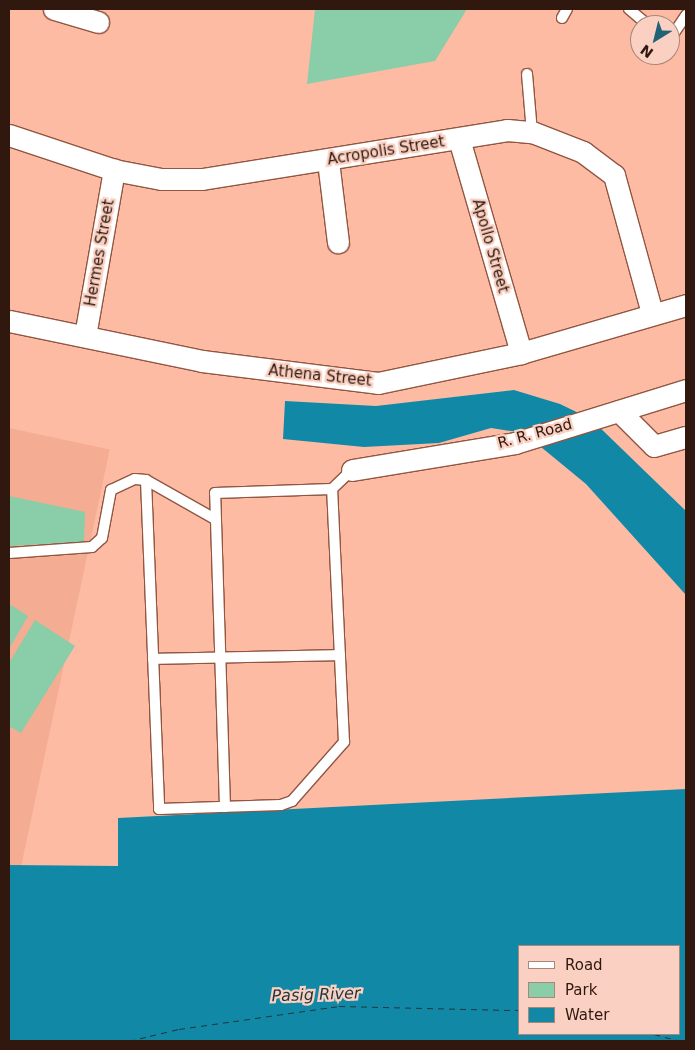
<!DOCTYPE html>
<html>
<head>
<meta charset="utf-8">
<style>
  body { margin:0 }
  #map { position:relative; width:695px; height:1050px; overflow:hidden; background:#febba3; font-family:"DejaVu Sans",sans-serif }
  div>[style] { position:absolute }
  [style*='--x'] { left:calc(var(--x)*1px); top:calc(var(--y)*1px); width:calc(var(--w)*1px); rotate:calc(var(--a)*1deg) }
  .built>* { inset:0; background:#f4ac93; transform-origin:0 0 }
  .green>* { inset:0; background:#89cda9 }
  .water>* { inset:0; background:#1189a6 }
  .ferry>* { height:1px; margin-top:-0.5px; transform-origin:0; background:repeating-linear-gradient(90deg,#1e353c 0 6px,transparent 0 11px) }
  .roads { filter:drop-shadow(1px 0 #915641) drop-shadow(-1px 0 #915641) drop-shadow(0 1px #915641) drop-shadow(0 -1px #915641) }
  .lane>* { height:10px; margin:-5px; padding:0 5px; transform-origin:5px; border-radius:5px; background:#fff }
  .street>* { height:21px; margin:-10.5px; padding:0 10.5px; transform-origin:10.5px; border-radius:10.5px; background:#fff }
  span { translate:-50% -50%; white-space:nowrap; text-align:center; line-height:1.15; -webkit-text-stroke:4.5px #f9d0c1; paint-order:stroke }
  .street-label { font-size:15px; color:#30180f }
  .water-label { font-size:16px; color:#1e353c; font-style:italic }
  .frame { position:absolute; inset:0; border:10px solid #30180f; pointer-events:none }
  .legend { position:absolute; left:518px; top:945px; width:162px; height:90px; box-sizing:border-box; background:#f9d0c1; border:1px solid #a9867a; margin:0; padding:6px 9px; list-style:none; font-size:15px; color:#30180f }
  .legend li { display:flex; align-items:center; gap:10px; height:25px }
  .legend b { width:25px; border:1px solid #a9867a }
  .north { position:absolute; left:630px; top:15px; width:50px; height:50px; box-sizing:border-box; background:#f9d0c1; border:1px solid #a9867a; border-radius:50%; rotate:216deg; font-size:14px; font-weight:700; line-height:20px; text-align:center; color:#30180f }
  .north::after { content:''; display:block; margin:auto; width:18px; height:22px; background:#206376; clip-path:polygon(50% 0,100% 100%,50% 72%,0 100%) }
</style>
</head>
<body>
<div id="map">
  <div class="built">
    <div style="left:9px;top:428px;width:103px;height:437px;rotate:12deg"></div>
  </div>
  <div class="green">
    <div style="clip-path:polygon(315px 9px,467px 9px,435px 61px,307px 84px)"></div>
    <div style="clip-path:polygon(9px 496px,85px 512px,84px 542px,9px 546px)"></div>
    <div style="clip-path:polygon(9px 604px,28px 616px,9px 649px)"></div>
    <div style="clip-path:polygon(35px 620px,75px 646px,21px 733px,9px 726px,9px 663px)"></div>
  </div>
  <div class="water">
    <div style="clip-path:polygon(514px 390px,560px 404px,591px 419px,686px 511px,686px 595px,586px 484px,524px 433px,491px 428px,439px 443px,364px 447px,283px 439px,285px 401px,376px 406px)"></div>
    <div style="clip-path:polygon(evenodd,686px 789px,686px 1041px,9px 1041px,9px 865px,118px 866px,118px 818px,686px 789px,519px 946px,679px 946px,679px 1034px,519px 1034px,519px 946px)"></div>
  </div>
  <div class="ferry">
    <div style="--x:654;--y:1034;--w:27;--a:15"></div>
    <div style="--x:129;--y:1041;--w:51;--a:-13.5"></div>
    <div style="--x:179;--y:1029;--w:162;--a:-8.2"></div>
    <div style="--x:339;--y:1006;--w:180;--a:1.3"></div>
  </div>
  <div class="roads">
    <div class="lane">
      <div style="--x:629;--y:9;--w:25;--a:40"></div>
      <div style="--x:562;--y:18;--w:10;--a:-61"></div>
      <div style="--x:670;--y:39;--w:29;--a:-56"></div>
      <div style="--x:527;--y:74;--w:58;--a:85.1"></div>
      <div style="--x:146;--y:480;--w:329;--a:87.7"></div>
      <div style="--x:159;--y:809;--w:122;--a:-1.9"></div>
      <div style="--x:281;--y:805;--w:12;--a:-20"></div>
      <div style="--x:292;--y:801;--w:79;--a:-48.6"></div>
      <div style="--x:344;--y:742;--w:253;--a:-92.7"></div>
      <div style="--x:332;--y:489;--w:28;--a:-44"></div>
      <div style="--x:9;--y:553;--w:83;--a:-4.1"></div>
      <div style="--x:92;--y:547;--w:13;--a:-42"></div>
      <div style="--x:102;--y:538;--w:49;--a:-79.4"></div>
      <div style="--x:111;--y:490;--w:26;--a:-25"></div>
      <div style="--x:135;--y:479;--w:11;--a:5"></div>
      <div style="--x:146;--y:480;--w:79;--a:29.5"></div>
      <div style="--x:153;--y:659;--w:187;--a:-1.2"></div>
      <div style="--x:225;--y:807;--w:314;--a:-91.8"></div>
      <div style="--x:215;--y:493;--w:117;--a:-2"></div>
    </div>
    <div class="street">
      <div style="--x:54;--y:9;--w:46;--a:16.5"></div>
      <div style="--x:9;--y:135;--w:111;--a:18.4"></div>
      <div style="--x:114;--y:170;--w:48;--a:10.8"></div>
      <div style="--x:161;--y:179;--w:41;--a:0"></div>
      <div style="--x:202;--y:179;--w:309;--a:-9.1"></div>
      <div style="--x:507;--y:130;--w:25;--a:5"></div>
      <div style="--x:532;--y:132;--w:55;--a:21.4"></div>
      <div style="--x:583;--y:152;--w:39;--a:37"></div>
      <div style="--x:614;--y:175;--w:143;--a:74.6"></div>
      <div style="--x:459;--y:139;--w:223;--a:73.8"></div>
      <div style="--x:328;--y:161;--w:82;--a:83"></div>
      <div style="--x:9;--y:321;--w:197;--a:11.7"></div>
      <div style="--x:202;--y:361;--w:177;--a:7.1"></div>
      <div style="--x:378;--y:383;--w:146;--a:-11.8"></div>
      <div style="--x:521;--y:353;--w:172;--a:-16.2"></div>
      <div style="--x:85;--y:336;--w:169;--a:-80.1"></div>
      <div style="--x:619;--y:411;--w:49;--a:45"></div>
      <div style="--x:654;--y:446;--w:33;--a:-16"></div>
      <div style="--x:352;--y:470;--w:165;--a:-9.4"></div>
      <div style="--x:515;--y:443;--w:179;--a:-17.2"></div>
    </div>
  </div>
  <div class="street-label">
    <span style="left:386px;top:151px;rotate:-9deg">Acropolis Street</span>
    <span style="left:490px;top:246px;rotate:74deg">Apollo Street</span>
    <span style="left:100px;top:253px;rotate:-80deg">Hermes Street</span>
    <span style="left:320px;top:376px;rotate:6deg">Athena Street</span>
    <span style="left:535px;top:434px;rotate:-15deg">R. R. Road</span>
  </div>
  <div class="water-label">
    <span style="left:316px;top:995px;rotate:-2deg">Pasig River</span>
  </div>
  <div class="frame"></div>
  <ul class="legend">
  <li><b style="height:6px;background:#fff"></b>Road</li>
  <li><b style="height:14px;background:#89cda9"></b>Park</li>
  <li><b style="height:14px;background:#1189a6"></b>Water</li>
  </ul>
  <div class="north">N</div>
</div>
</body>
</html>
